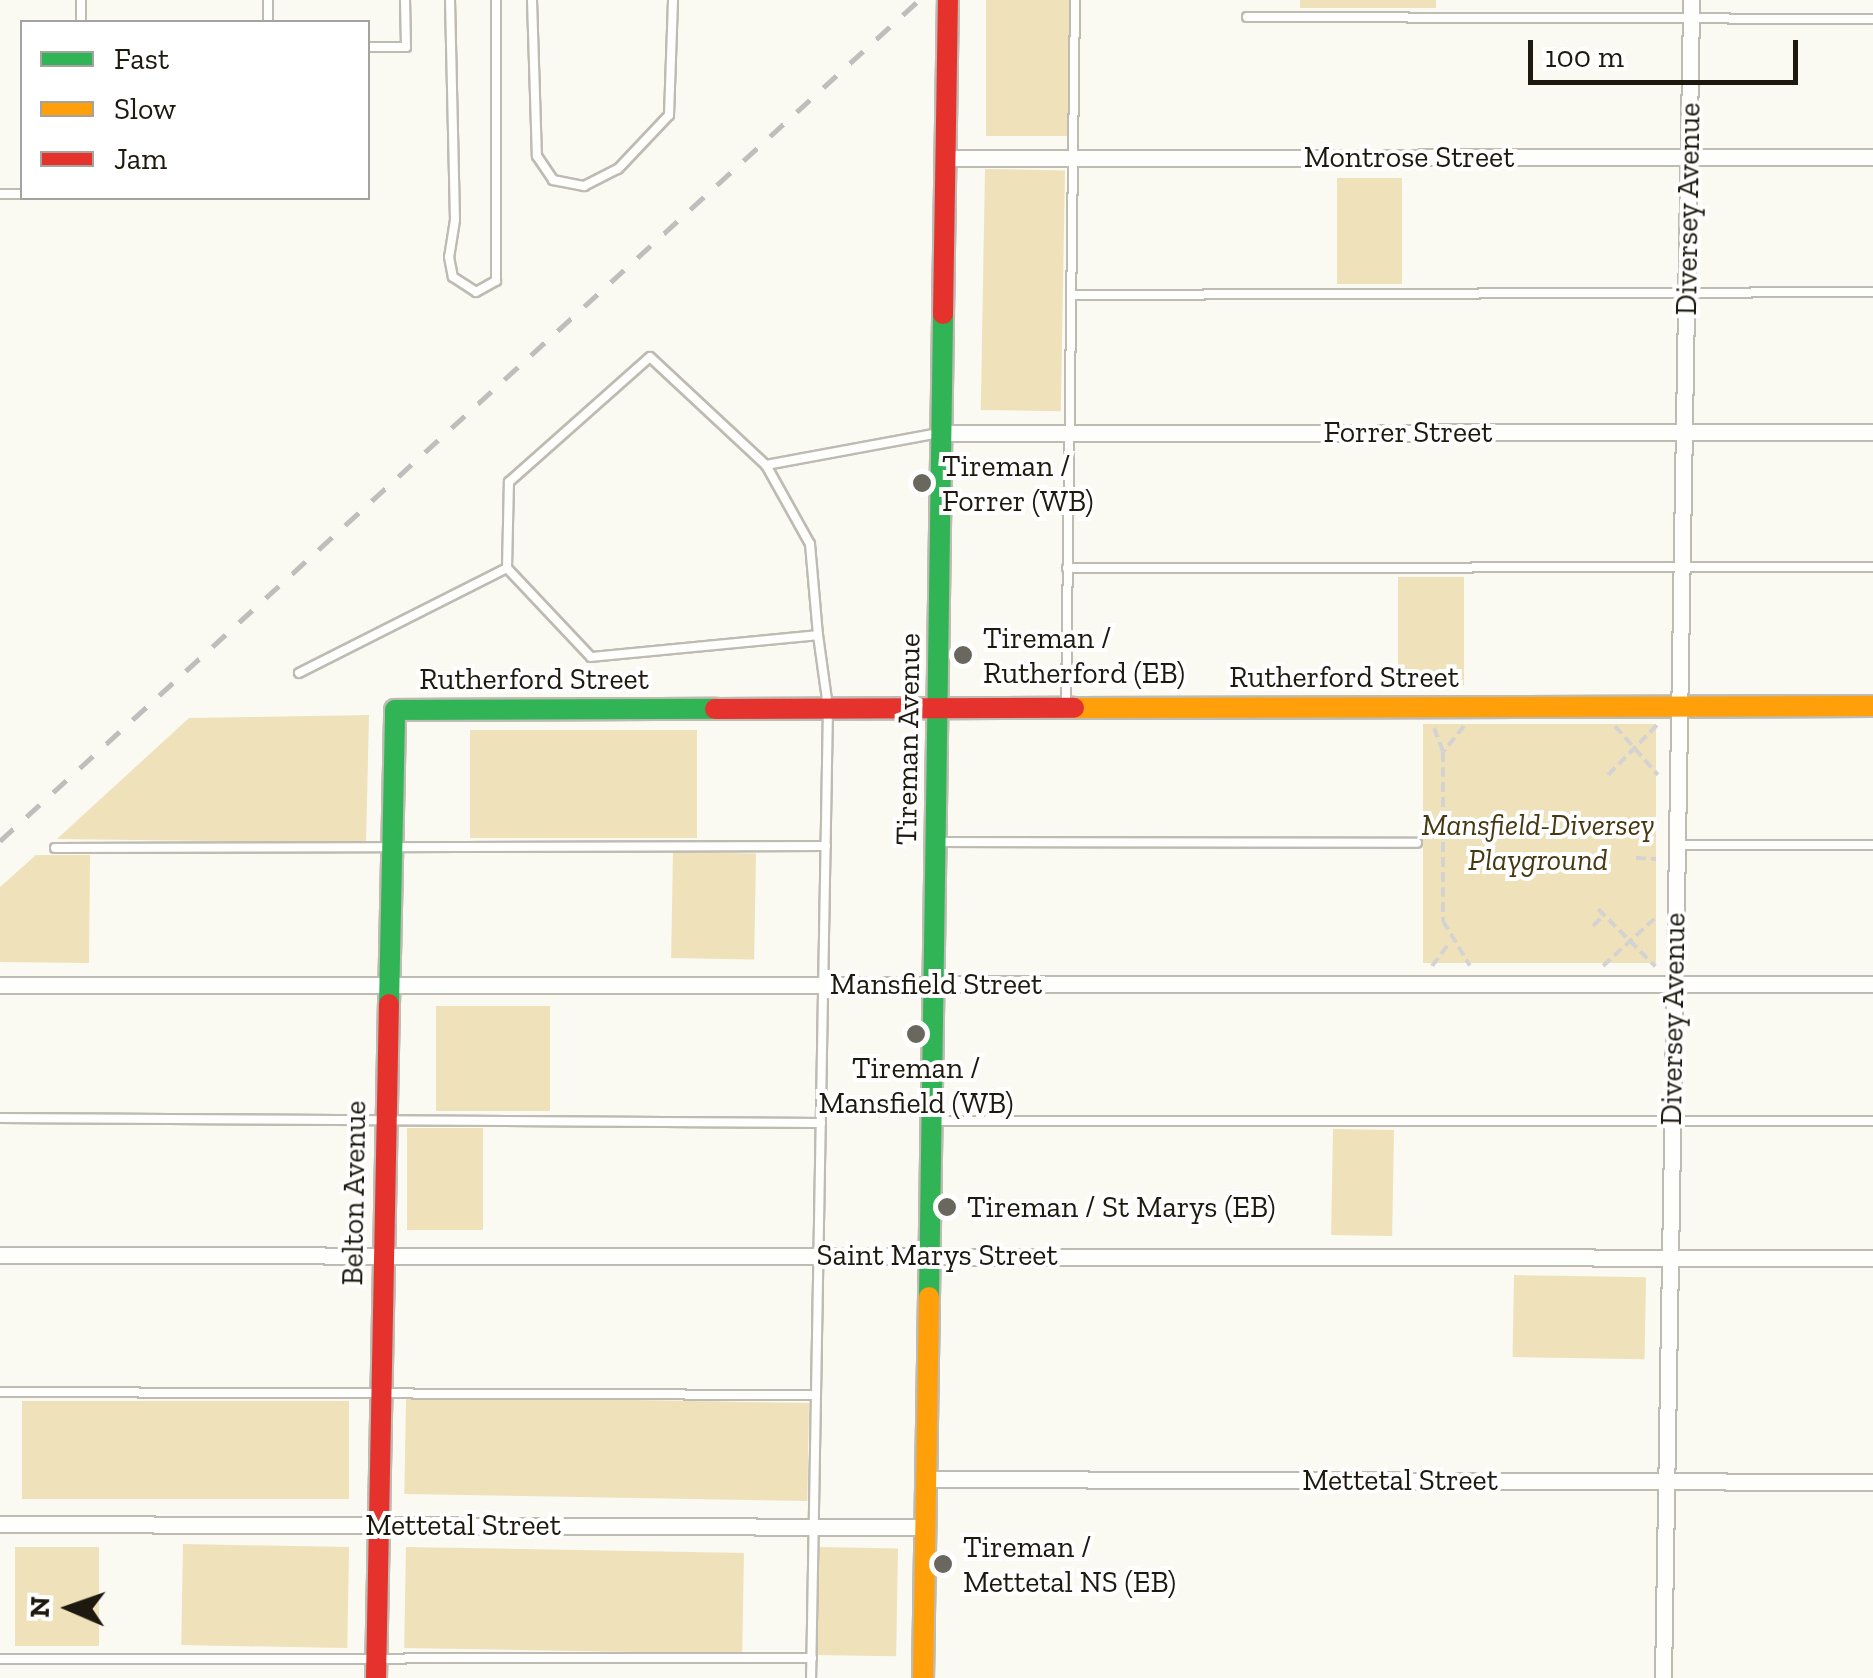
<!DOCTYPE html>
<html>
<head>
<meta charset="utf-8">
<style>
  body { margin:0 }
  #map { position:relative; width:1873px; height:1678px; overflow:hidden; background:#faf9f2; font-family:"Zilla Slab",serif }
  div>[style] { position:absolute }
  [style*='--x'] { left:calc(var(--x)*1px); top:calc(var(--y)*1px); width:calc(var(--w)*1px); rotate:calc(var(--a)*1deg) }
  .green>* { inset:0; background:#efe1b9; transform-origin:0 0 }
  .path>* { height:4px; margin-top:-2px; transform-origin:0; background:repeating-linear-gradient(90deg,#d4d3d1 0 10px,transparent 0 15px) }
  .roads { filter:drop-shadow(2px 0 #bebbb3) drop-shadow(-2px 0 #bebbb3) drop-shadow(0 2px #bebbb3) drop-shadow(0 -2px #bebbb3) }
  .lane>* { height:8px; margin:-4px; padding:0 4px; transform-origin:4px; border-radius:4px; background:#fefefd }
  .street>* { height:15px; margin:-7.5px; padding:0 7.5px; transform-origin:7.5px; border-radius:7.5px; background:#fefefd }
  .fast>* { height:20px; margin:-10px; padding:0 10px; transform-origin:10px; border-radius:10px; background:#30b455 }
  .slow>* { height:20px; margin:-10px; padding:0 10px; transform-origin:10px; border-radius:10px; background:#ff9f0a }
  .jam>* { height:20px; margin:-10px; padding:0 10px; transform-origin:10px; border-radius:10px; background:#e5322d }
  .rail>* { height:5px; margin-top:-2.5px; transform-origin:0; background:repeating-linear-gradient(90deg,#bfbebc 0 18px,transparent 0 36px) }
  .dots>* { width:28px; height:28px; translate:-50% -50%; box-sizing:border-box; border:5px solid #fff; border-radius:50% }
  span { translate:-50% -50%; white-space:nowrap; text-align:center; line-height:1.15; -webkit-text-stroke:8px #fff; paint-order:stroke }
  .street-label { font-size:30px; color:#1d190f }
  .poi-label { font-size:30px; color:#1d190f }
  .left { translate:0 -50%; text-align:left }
  .park-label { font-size:30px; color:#463810; font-style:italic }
  .legend { position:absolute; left:20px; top:20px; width:350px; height:180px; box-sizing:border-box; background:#fff; border:2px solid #a5a39f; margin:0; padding:12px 18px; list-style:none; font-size:30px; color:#1d190f }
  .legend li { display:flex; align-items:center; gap:20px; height:50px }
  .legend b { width:50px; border:2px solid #a5a39f }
  .north { position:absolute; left:20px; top:1558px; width:100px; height:100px; -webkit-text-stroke:8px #fff; paint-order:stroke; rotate:272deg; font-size:28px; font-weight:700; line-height:40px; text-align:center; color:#1d190f }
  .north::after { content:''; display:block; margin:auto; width:35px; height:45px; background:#1d190f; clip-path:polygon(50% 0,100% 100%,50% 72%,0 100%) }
  .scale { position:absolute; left:1528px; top:40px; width:270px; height:45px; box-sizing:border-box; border:5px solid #1d190f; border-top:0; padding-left:12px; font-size:30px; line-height:35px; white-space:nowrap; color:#1d190f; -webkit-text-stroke:8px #fff; paint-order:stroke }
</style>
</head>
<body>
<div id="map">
  <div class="green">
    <div style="left:986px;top:0;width:83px;height:136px"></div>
    <div style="left:1300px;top:0;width:136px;height:8px"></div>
    <div style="left:985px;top:169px;width:80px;height:241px;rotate:1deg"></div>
    <div style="left:1337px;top:178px;width:65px;height:106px"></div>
    <div style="left:1398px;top:577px;width:66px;height:108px"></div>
    <div style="clip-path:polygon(369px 715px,366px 843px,57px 839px,189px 718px)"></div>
    <div style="left:1423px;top:724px;width:233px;height:239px"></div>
    <div style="left:697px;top:730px;width:108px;height:227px;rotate:90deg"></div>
    <div style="left:673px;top:852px;width:83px;height:106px;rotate:1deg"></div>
    <div style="clip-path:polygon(36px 855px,90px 855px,89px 963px,0 962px,0 887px)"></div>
    <div style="left:436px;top:1006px;width:114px;height:105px"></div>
    <div style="left:407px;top:1128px;width:76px;height:102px"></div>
    <div style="left:1333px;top:1129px;width:61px;height:106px;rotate:1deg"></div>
    <div style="left:1514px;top:1275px;width:132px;height:82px;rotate:1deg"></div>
    <div style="left:22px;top:1401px;width:327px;height:98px"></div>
    <div style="left:809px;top:1403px;width:98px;height:403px;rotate:91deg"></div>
    <div style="left:15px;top:1547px;width:84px;height:99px"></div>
    <div style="left:349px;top:1547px;width:101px;height:166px;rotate:91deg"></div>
    <div style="left:406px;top:1547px;width:338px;height:101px;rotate:1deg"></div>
    <div style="left:819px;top:1547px;width:79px;height:108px;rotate:1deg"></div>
  </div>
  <div class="path">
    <div style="--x:1464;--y:726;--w:33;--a:129"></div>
    <div style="--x:1443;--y:752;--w:169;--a:90"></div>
    <div style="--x:1443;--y:921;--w:52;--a:59"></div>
    <div style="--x:1615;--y:726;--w:65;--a:48.7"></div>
    <div style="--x:1434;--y:728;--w:25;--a:69"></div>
    <div style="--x:1608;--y:775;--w:70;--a:-45.6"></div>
    <div style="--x:1636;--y:858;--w:20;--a:3"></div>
    <div style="--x:1598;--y:909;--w:81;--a:45"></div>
    <div style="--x:1593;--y:926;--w:16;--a:-45"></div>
    <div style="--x:1432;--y:966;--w:30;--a:-53"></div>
    <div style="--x:1603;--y:966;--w:71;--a:-42.7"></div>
  </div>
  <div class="roads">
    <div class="lane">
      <div style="--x:450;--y:0;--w:220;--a:88.7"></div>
      <div style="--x:455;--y:220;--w:37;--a:99"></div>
      <div style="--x:449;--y:257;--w:20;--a:79"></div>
      <div style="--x:453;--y:277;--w:27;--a:33"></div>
      <div style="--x:476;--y:292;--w:23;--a:-29"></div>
      <div style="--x:496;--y:281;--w:281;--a:-90"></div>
      <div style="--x:532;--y:0;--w:156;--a:88.2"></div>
      <div style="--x:537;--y:156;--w:29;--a:56"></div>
      <div style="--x:553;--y:180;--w:32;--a:11"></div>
      <div style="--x:584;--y:186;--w:38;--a:-27"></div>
      <div style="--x:618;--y:169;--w:74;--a:-46.6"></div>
      <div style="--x:669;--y:115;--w:115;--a:-88"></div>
      <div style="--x:1247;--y:17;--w:626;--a:0.18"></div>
      <div style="--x:81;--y:22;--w:22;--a:-90"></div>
      <div style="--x:268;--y:22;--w:22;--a:-90"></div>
      <div style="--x:368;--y:47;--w:38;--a:0"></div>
      <div style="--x:406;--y:47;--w:47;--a:-91.2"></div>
      <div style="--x:0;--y:194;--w:22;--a:0"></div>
      <div style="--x:1071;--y:295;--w:802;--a:-0.21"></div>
      <div style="--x:766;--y:465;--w:176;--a:-10.5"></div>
      <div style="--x:507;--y:568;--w:86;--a:-88.7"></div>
      <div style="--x:509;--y:482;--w:188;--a:-41.6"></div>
      <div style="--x:650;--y:357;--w:158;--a:43"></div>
      <div style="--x:766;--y:465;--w:90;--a:60.9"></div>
      <div style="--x:810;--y:544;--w:91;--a:85"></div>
      <div style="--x:1067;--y:568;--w:806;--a:-0.07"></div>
      <div style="--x:299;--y:673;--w:233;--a:-26.8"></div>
      <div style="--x:507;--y:568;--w:122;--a:46.7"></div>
      <div style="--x:591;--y:657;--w:228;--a:-5.5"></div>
      <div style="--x:818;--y:635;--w:73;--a:82.1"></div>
      <div style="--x:828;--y:707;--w:971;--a:91"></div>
      <div style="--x:1066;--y:705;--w:705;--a:-89.27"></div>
      <div style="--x:937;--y:842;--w:480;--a:0.1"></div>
      <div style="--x:1678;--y:845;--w:195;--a:0"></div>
      <div style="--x:55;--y:848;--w:771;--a:-0.15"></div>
      <div style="--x:0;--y:1118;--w:821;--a:0.35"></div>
      <div style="--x:933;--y:1121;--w:940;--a:0"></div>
      <div style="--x:0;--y:1392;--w:816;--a:0.21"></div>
      <div style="--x:0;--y:1659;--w:812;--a:-0.07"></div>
    </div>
    <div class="street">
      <div style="--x:946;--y:158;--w:927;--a:-0.06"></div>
      <div style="--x:942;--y:433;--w:931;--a:-0.06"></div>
      <div style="--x:0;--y:985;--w:1873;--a:-0.03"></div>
      <div style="--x:0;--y:1255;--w:1873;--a:0.09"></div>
      <div style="--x:926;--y:1479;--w:947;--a:0.18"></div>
      <div style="--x:0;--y:1524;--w:926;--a:0.19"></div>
      <div style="--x:1663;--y:1678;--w:1678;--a:-89.04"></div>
    </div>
    <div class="fast">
      <div style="--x:389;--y:1004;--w:294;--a:-88.8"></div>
      <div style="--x:395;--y:710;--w:320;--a:-0.2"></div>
      <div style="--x:929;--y:1297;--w:983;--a:-89.18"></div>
    </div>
    <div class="slow">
      <div style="--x:1074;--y:708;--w:799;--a:-0.14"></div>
      <div style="--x:923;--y:1678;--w:381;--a:-89.1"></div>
    </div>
    <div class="jam">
      <div style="--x:943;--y:314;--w:314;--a:-89.1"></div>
      <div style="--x:715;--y:709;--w:359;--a:-0.2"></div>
      <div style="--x:376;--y:1678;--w:674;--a:-88.9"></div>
    </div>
  </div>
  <div class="rail">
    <div style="--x:0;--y:841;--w:1246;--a:-42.46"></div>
  </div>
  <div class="dots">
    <div style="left:922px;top:483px;background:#6a675e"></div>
    <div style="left:963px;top:655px;background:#6a675e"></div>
    <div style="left:916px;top:1034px;background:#6a675e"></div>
    <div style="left:947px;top:1207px;background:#6a675e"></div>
    <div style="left:943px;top:1564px;background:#6a675e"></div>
  </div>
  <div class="street-label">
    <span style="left:1409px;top:157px">Montrose Street</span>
    <span style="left:1688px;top:209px;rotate:-89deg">Diversey Avenue</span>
    <span style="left:1408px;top:432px">Forrer Street</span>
    <span style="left:1344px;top:677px">Rutherford Street</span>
    <span style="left:534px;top:679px">Rutherford Street</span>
    <span style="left:908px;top:739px;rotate:-89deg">Tireman Avenue</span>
    <span style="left:936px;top:984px">Mansfield Street</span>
    <span style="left:1673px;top:1019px;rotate:-89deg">Diversey Avenue</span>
    <span style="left:354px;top:1193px;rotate:-89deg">Belton Avenue</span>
    <span style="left:937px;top:1255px">Saint Marys Street</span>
    <span style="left:1400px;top:1480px">Mettetal Street</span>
    <span style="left:463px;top:1525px">Mettetal Street</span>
  </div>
  <div class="poi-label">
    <span class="left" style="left:942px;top:483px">Tireman /<br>Forrer (WB)</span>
    <span class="left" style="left:983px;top:655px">Tireman /<br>Rutherford (EB)</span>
    <span style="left:916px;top:1085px">Tireman /<br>Mansfield (WB)</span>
    <span class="left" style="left:967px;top:1207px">Tireman / St Marys (EB)</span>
    <span class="left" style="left:963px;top:1564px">Tireman /<br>Mettetal NS (EB)</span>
  </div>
  <div class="park-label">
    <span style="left:1538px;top:842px">Mansfield-Diversey<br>Playground</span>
  </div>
  <ul class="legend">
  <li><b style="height:12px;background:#30b455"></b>Fast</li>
  <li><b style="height:12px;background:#ff9f0a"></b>Slow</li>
  <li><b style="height:12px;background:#e5322d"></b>Jam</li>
  </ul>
  <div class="north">N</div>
  <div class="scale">100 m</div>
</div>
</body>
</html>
